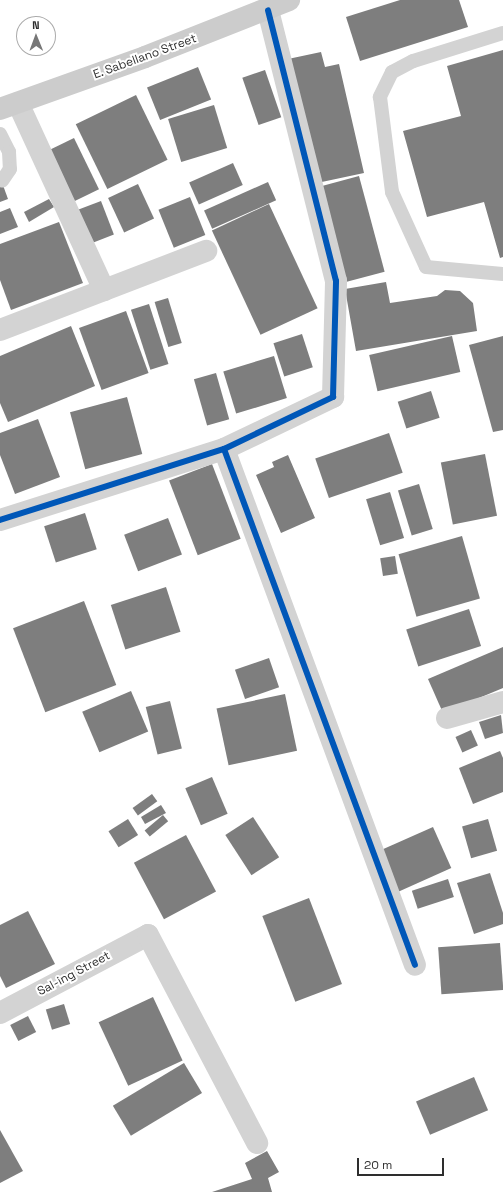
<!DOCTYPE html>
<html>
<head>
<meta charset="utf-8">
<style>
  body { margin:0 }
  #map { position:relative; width:503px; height:1192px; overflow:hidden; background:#fff; font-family:"Space Grotesk",sans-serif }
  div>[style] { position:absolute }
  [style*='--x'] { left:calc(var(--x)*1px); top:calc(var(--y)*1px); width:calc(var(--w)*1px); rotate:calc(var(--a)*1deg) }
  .building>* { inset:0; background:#7e7e7e; transform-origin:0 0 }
  .lane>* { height:14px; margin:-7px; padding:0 7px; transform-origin:7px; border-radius:7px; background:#d3d3d3 }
  .street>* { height:22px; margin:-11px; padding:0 11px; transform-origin:11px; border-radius:11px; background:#d3d3d3 }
  .secondary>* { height:22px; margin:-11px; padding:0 11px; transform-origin:11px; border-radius:11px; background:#ccc }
  .cycleway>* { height:6px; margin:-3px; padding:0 3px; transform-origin:3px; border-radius:3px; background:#0057b8 }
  span { translate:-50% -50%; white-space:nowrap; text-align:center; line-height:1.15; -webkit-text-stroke:4px #fff; paint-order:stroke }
  .street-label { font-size:12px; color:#2e2e2e }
  .north { position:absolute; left:16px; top:16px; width:40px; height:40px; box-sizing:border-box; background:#fff; border:1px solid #ababab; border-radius:50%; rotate:359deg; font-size:11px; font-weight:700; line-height:16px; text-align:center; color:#2e2e2e }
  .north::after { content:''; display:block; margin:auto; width:14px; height:18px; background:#777; clip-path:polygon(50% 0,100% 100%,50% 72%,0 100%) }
  .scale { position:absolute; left:357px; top:1158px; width:87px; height:18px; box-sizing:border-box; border:2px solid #2e2e2e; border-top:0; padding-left:5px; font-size:12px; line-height:14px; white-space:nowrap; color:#2e2e2e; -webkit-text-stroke:3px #fff; paint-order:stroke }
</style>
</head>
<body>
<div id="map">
  <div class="building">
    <div style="clip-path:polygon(400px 0,459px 0,468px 27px,360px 61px,346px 17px)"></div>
    <div style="clip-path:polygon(503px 50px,503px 257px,500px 258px,484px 202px,427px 217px,403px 131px,461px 116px,447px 66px)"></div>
    <div style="clip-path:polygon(321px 52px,325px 67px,339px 64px,364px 173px,317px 183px,288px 59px)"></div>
    <div style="left:198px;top:67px;width:35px;height:55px;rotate:68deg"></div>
    <div style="left:265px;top:70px;width:50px;height:24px;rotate:71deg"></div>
    <div style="left:136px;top:95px;width:72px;height:67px;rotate:64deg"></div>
    <div style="left:214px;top:105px;width:45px;height:48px;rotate:73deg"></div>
    <div style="left:74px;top:138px;width:57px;height:32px;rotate:64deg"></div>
    <div style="left:233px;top:163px;width:24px;height:48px;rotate:66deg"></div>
    <div style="left:359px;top:176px;width:99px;height:46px;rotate:75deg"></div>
    <div style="clip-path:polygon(0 177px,8px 199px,0 202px)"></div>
    <div style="left:268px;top:182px;width:20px;height:70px;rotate:66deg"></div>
    <div style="left:138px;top:184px;width:38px;height:33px;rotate:65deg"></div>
    <div style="left:190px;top:197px;width:41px;height:34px;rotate:68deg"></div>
    <div style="clip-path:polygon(49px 199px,54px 207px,29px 222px,24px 212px)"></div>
    <div style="left:101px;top:201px;width:36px;height:24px;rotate:69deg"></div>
    <div style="left:269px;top:204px;width:115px;height:63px;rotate:65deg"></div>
    <div style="clip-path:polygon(10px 208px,18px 227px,0 234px,0 212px)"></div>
    <div style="clip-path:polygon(59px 222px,83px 283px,11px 310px,0 280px,0 244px)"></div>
    <div style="clip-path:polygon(386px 282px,390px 303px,437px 296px,445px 290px,460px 291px,473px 303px,477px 331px,356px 351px,345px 289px)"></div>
    <div style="left:168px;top:298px;width:47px;height:14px;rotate:73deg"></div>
    <div style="left:149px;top:304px;width:63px;height:19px;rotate:72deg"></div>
    <div style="left:126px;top:311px;width:66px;height:50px;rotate:70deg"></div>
    <div style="clip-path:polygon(71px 326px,95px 386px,8px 422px,0 403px,0 356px)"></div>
    <div style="left:302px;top:334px;width:35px;height:30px;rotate:72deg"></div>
    <div style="left:452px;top:336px;width:37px;height:85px;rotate:77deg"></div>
    <div style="clip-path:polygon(503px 336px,503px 430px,493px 432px,469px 345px)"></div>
    <div style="left:274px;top:356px;width:44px;height:53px;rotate:73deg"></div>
    <div style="left:216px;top:373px;width:48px;height:23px;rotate:74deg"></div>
    <div style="left:431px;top:391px;width:28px;height:35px;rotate:72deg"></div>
    <div style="left:127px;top:397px;width:59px;height:59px;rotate:75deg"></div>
    <div style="clip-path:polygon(38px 419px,60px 477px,15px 494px,0 455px,0 433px)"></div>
    <div style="left:389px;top:433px;width:42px;height:78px;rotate:71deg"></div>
    <div style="left:485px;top:454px;width:63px;height:45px;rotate:79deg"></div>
    <div style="clip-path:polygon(288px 455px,315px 518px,281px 533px,256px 475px,274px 467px,272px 462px)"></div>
    <div style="left:212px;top:464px;width:80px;height:46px;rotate:69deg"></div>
    <div style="left:419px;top:484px;width:47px;height:22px;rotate:73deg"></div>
    <div style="left:390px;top:492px;width:48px;height:25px;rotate:73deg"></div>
    <div style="left:85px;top:513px;width:38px;height:43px;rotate:72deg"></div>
    <div style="left:168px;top:518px;width:39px;height:47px;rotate:69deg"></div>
    <div style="left:462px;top:536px;width:65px;height:66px;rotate:74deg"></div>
    <div style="left:395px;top:556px;width:18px;height:15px;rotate:81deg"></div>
    <div style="left:166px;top:587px;width:47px;height:58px;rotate:72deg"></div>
    <div style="left:84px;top:601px;width:90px;height:76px;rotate:69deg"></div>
    <div style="left:469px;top:609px;width:39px;height:66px;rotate:72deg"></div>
    <div style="clip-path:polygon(503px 647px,503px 688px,443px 713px,428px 679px)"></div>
    <div style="left:269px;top:658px;width:31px;height:36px;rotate:71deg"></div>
    <div style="left:131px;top:691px;width:44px;height:53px;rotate:67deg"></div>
    <div style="left:285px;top:694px;width:58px;height:70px;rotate:78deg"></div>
    <div style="left:170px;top:701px;width:49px;height:25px;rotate:76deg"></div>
    <div style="clip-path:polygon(501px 715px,503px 733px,485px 739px,479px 722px)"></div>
    <div style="left:471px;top:730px;width:17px;height:17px;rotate:66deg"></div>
    <div style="clip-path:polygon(500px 751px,503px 758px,503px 792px,473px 804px,459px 768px)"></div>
    <div style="left:212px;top:777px;width:40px;height:29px;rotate:67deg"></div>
    <div style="left:152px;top:794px;width:9px;height:24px;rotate:54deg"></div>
    <div style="clip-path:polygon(161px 805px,166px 813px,145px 824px,141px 817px)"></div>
    <div style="left:163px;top:815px;width:8px;height:24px;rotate:50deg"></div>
    <div style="left:253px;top:817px;width:48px;height:33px;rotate:57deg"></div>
    <div style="left:128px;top:819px;width:19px;height:23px;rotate:58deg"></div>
    <div style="left:488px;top:819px;width:33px;height:27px;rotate:74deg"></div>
    <div style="left:433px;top:827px;width:45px;height:58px;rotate:66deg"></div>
    <div style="left:186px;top:835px;width:64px;height:59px;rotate:62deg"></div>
    <div style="clip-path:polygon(490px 873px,503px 913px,503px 924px,474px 934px,457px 883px)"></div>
    <div style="left:448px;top:879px;width:19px;height:38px;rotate:72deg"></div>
    <div style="left:309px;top:898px;width:92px;height:50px;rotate:69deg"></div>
    <div style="clip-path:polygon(28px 911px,55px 964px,6px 988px,0 976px,0 925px)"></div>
    <div style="left:500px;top:943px;width:47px;height:62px;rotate:86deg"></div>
    <div style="left:153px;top:997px;width:70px;height:60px;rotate:65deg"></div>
    <div style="left:64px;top:1004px;width:21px;height:19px;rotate:73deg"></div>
    <div style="left:28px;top:1016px;width:18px;height:20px;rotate:63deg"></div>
    <div style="left:184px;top:1063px;width:35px;height:83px;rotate:59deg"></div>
    <div style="left:474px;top:1077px;width:36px;height:63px;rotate:67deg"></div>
    <div style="clip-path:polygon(0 1130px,23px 1171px,0 1183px)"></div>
    <div style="clip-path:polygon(267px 1151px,279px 1172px,268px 1178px,272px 1192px,212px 1192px,252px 1179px,245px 1163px)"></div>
  </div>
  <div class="lane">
    <div style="--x:503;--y:33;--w:94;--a:162.7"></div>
    <div style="--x:413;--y:61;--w:24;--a:152"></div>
    <div style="--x:392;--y:72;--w:28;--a:116"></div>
    <div style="--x:380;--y:97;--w:96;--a:82.8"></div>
    <div style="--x:392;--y:192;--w:82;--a:65.6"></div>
    <div style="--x:426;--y:267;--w:77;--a:5.2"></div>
    <div style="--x:0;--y:134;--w:20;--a:63"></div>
    <div style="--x:9;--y:152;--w:17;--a:87"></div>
    <div style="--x:10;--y:169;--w:14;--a:124"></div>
  </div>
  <div class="street">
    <div style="--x:18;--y:103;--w:206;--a:65.3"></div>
    <div style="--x:0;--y:330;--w:221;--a:-21"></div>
    <div style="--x:224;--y:449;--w:550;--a:69.69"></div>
    <div style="--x:0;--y:520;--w:235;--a:-17.6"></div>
    <div style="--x:224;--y:449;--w:121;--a:-25.5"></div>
    <div style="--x:333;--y:397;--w:116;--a:-88.5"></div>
    <div style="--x:336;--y:281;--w:279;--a:-104.1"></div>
    <div style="--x:447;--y:718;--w:58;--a:-15.9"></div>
    <div style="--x:0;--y:1013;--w:167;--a:-27.8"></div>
    <div style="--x:148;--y:935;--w:235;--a:62.3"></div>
  </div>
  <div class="secondary">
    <div style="--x:0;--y:109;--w:154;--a:-19.7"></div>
    <div style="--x:145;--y:57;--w:155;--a:-21.6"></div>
  </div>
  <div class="cycleway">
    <div style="--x:224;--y:449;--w:550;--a:69.69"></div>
    <div style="--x:0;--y:520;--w:235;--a:-17.6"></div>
    <div style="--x:224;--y:449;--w:121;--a:-25.5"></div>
    <div style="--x:333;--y:397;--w:116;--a:-88.5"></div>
    <div style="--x:336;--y:281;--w:279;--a:-104.1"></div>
  </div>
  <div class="street-label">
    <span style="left:145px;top:57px;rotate:-20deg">E. Sabellano Street</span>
    <span style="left:74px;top:974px;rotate:-28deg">Sal-ing Street</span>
  </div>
  <div class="north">N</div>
  <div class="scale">20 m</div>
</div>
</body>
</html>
